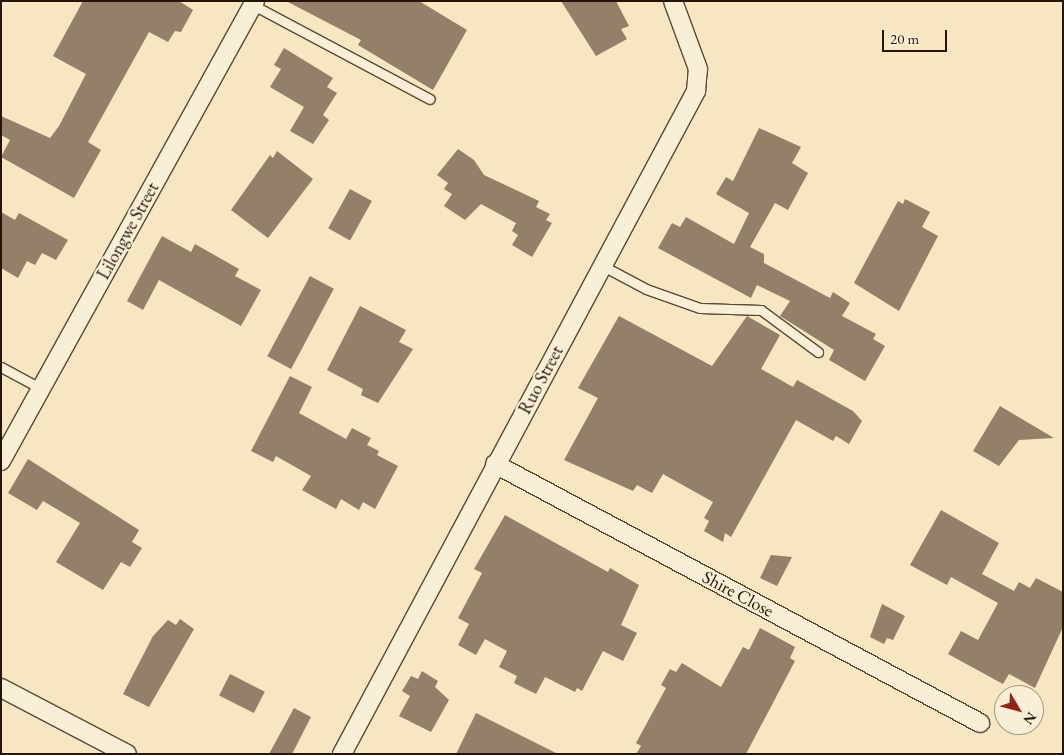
<!DOCTYPE html>
<html>
<head>
<meta charset="utf-8">
<style>
  body { margin:0 }
  #map { position:relative; width:1064px; height:755px; overflow:hidden; background:#f6e6c1; font-family:"EB Garamond",serif }
  div>[style] { position:absolute }
  [style*='--x'] { left:calc(var(--x)*1px); top:calc(var(--y)*1px); width:calc(var(--w)*1px); rotate:calc(var(--a)*1deg) }
  .building>* { inset:0; background:#928168; transform-origin:0 0 }
  .roads { filter:drop-shadow(1px 0 #5a4836) drop-shadow(-1px 0 #5a4836) drop-shadow(0 1px #5a4836) drop-shadow(0 -1px #5a4836) }
  .lane>* { height:9px; margin:-4.5px; padding:0 4.5px; transform-origin:4.5px; border-radius:4.5px; background:#f9efd7 }
  .street>* { height:18px; margin:-9px; padding:0 9px; transform-origin:9px; border-radius:9px; background:#f9efd7 }
  span { translate:-50% -50%; white-space:nowrap; text-align:center; line-height:1.15; -webkit-text-stroke:4.5px #f9efd7; paint-order:stroke }
  .street-label { font-size:18px; color:#261407 }
  .frame { position:absolute; inset:0; border:2px solid #261407; pointer-events:none }
  .north { position:absolute; left:994px; top:685px; width:50px; height:50px; box-sizing:border-box; background:#f9efd7; border:1px solid #a59784; border-radius:50%; rotate:127deg; font-size:14px; font-weight:700; line-height:20px; text-align:center; color:#261407 }
  .north::after { content:''; display:block; margin:auto; width:18px; height:22px; background:#8f2418; clip-path:polygon(50% 0,100% 100%,50% 72%,0 100%) }
  .scale { position:absolute; left:882px; top:30px; width:65px; height:22px; box-sizing:border-box; border:2px solid #261407; border-top:0; padding-left:6px; font-size:15px; line-height:18px; white-space:nowrap; color:#261407; -webkit-text-stroke:4px #f9efd7; paint-order:stroke }
</style>
</head>
<body>
<div id="map">
  <div class="building">
    <div style="clip-path:polygon(83px 1px,179px 1px,193px 10px,181px 32px,175px 31px,168px 42px,149px 32px,88px 142px,101px 150px,74px 198px,1px 157px,10px 140px,1px 135px,1px 116px,50px 138px,59px 126px,86px 74px,53px 56px)"></div>
    <div style="clip-path:polygon(286px 1px,419px 1px,467px 30px,433px 90px,358px 45px,361px 40px)"></div>
    <div style="clip-path:polygon(561px 1px,616px 1px,629px 26px,621px 29px,627px 39px,596px 56px)"></div>
    <div style="clip-path:polygon(284px 48px,333px 78px,327px 87px,337px 93px,323px 115px,329px 120px,313px 144px,290px 131px,304px 107px,270px 87px,281px 69px,274px 65px)"></div>
    <div style="clip-path:polygon(759px 128px,801px 147px,792px 163px,808px 173px,788px 210px,775px 203px,750px 247px,764px 254px,764px 263px,830px 298px,833px 292px,850px 303px,842px 316px,876px 334px,873px 339px,885px 346px,865px 381px,829px 360px,834px 350px,780px 316px,790px 301px,757px 285px,751px 298px,658px 248px,672px 223px,680px 227px,686px 217px,734px 244px,749px 213px,716px 194px,726px 177px,733px 181px)"></div>
    <div style="clip-path:polygon(458px 149px,474px 160px,484px 175px,539px 201px,536px 207px,550px 214px,546px 220px,552px 223px,532px 257px,512px 245px,518px 235px,512px 231px,516px 223px,481px 204px,465px 220px,444px 206px,452px 194px,444px 189px,448px 183px,437px 175px)"></div>
    <div style="clip-path:polygon(277px 151px,313px 179px,268px 238px,231px 210px,270px 155px,273px 158px)"></div>
    <div style="left:350px;top:189px;width:25px;height:45px;rotate:29deg"></div>
    <div style="clip-path:polygon(905px 199px,930px 212px,922px 227px,938px 236px,899px 311px,854px 283px,898px 201px,903px 204px)"></div>
    <div style="clip-path:polygon(1px 212px,15px 220px,19px 213px,68px 240px,56px 260px,42px 253px,35px 265px,27px 261px,18px 278px,1px 268px)"></div>
    <div style="clip-path:polygon(162px 236px,191px 252px,195px 244px,239px 269px,235px 276px,261px 290px,241px 326px,159px 280px,143px 310px,127px 301px)"></div>
    <div style="left:310px;top:276px;width:27px;height:91px;rotate:28deg"></div>
    <div style="clip-path:polygon(360px 306px,406px 330px,399px 342px,413px 349px,378px 403px,361px 395px,363px 389px,327px 370px)"></div>
    <div style="clip-path:polygon(619px 316px,712px 366px,747px 316px,780px 335px,761px 369px,793px 387px,797px 380px,853px 411px,862px 421px,849px 444px,836px 436px,833px 441px,796px 420px,731px 537px,725px 533px,723px 542px,704px 531px,709px 521px,704px 518px,713px 502px,663px 474px,652px 493px,637px 485px,633px 491px,564px 460px,598px 398px,578px 388px)"></div>
    <div style="clip-path:polygon(290px 376px,312px 387px,299px 413px,346px 439px,352px 428px,371px 438px,367px 445px,379px 451px,377px 455px,398px 466px,375px 509px,363px 502px,359px 510px,341px 499px,336px 509px,302px 490px,311px 476px,276px 456px,273px 462px,251px 451px)"></div>
    <div style="clip-path:polygon(1000px 406px,1054px 438px,1019px 440px,999px 466px,973px 451px)"></div>
    <div style="clip-path:polygon(28px 459px,139px 530px,132px 542px,142px 548px,130px 567px,121px 562px,103px 590px,56px 562px,80px 523px,43px 501px,37px 510px,8px 493px)"></div>
    <div style="clip-path:polygon(941px 510px,999px 543px,982px 574px,1014px 591px,1019px 582px,1030px 588px,1036px 578px,1063px 592px,1063px 627px,1035px 688px,1009px 674px,1003px 684px,948px 654px,961px 631px,978px 640px,998px 603px,951px 577px,947px 585px,910px 565px)"></div>
    <div style="clip-path:polygon(505px 515px,608px 572px,610px 568px,639px 585px,621px 625px,637px 633px,623px 661px,603px 651px,582px 691px,577px 688px,575px 692px,545px 677px,536px 694px,514px 683px,517px 676px,499px 667px,507px 651px,485px 639px,476px 655px,458px 645px,469px 624px,458px 618px,482px 573px,474px 569px)"></div>
    <div style="clip-path:polygon(771px 555px,792px 557px,777px 586px,760px 578px)"></div>
    <div style="clip-path:polygon(882px 604px,905px 616px,893px 640px,887px 638px,884px 644px,870px 637px)"></div>
    <div style="clip-path:polygon(180px 619px,194px 629px,149px 707px,123px 694px,153px 636px,168px 620px,176px 625px)"></div>
    <div style="clip-path:polygon(760px 628px,795px 647px,790px 658px,795px 661px,746px 754px,636px 754px,641px 746px,636px 743px,666px 688px,661px 685px,670px 669px,676px 672px,682px 663px,721px 687px,743px 647px,749px 650px)"></div>
    <div style="clip-path:polygon(422px 671px,438px 681px,435px 687px,449px 700px,431px 732px,399px 716px,410px 696px,402px 691px,411px 676px,418px 679px)"></div>
    <div style="left:230px;top:674px;width:39px;height:24px;rotate:27deg"></div>
    <div style="clip-path:polygon(294px 708px,311px 717px,292px 754px,269px 754px)"></div>
    <div style="clip-path:polygon(476px 713px,558px 754px,456px 754px)"></div>
  </div>
  <div class="roads">
    <div class="lane">
      <div style="--x:253;--y:5;--w:200;--a:28"></div>
      <div style="--x:603;--y:266;--w:49;--a:28.1"></div>
      <div style="--x:646;--y:289;--w:57;--a:19.4"></div>
      <div style="--x:700;--y:308;--w:61;--a:1.9"></div>
      <div style="--x:761;--y:310;--w:71;--a:36.4"></div>
      <div style="--x:1;--y:367;--w:44;--a:28.3"></div>
    </div>
    <div class="street">
      <div style="--x:1;--y:461;--w:525;--a:-61.09"></div>
      <div style="--x:495;--y:464;--w:550;--a:28.1"></div>
      <div style="--x:1;--y:688;--w:142;--a:27.6"></div>
      <div style="--x:342;--y:754;--w:752;--a:-61.9"></div>
      <div style="--x:696;--y:91;--w:22;--a:-85"></div>
      <div style="--x:698;--y:69;--w:72;--a:-110.2"></div>
    </div>
  </div>
  <div class="street-label">
    <span style="left:128px;top:231px;rotate:-61deg">Lilongwe Street</span>
    <span style="left:541px;top:380px;rotate:-62deg">Ruo Street</span>
    <span style="left:738px;top:594px;rotate:28deg">Shire Close</span>
  </div>
  <div class="frame"></div>
  <div class="north">N</div>
  <div class="scale">20 m</div>
</div>
</body>
</html>
